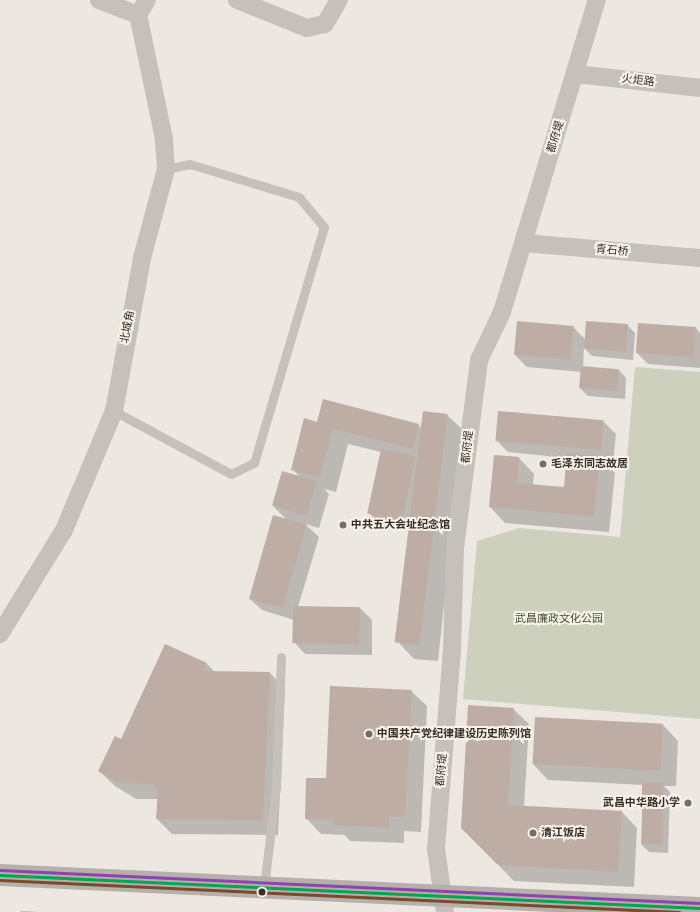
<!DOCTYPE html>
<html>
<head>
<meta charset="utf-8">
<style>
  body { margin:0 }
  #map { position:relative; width:700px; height:912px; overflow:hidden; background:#ece7e1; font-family:"Roboto Condensed","Noto Sans SC",sans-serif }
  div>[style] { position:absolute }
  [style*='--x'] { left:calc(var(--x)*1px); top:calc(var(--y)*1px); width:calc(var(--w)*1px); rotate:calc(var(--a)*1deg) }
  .green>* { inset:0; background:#ccd0bc }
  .shadow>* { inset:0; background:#0003 }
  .building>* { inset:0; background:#beada4; transform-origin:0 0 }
  .lane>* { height:9px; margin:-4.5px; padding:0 4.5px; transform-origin:4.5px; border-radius:4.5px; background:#c5c0ba }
  .street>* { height:18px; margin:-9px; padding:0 9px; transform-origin:9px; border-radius:9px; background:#c5c0ba }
  .secondary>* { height:22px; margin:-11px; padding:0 11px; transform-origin:11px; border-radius:11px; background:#b5b0ab }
  .bus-1>* { height:3px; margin:-1.5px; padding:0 1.5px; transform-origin:1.5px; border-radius:1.5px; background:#00a651 }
  .bus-2>* { height:3px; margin:-1.5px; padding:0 1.5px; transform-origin:1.5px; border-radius:1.5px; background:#7a4b2a }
  .bus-3>* { height:3px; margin:-1.5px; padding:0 1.5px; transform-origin:1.5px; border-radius:1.5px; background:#8e44ad }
  .dots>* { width:11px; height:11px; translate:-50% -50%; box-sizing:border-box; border:2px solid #f8f2e9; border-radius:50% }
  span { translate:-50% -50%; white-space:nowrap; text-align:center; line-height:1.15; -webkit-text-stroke:4px #f8f2e9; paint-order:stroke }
  .street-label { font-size:11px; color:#352d29 }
  .poi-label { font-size:11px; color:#352d29; font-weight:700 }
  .left { translate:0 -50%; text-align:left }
  .right { translate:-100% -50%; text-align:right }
  .park-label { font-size:11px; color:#42512f }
</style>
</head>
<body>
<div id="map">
  <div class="green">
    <div style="clip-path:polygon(635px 367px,700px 372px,700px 719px,463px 699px,477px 541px,519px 528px,620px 537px)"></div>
  </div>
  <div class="shadow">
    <div style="clip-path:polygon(627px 325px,635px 333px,633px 360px,592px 356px,584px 348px,583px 367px,619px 370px,626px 378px,625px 399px,588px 396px,580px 388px,582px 372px,527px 367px,515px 355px,573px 327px,585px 339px)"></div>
    <div style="clip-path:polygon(696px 328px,700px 333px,700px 368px,648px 364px,636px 352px)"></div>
    <div style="clip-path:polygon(447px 415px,463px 430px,438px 661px,414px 659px,399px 643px,411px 531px,380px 524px,368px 512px,381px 452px,348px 444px,336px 492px,324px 489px,329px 494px,319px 528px,305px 524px,319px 537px,298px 607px,360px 608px,372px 620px,372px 655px,305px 654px,294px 642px,294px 620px,262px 610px,250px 599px,287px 520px,273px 506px,300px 477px,292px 469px,318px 423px,418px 425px,422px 429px)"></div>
    <div style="clip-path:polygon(604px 422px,616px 434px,613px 463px,604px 462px,615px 473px,609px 532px,505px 523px,490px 507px,495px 456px,519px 458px,534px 474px,533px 485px,565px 488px,567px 458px,508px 452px,496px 440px)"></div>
    <div style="clip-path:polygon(207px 664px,215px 672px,270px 673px,285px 689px,278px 835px,172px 834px,157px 819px,158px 799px,136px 799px,115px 786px,99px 771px,122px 740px)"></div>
    <div style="clip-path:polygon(411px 691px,427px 706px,421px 832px,404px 831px,404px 843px,350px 841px,345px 835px,321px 834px,306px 818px,327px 779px)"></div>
    <div style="clip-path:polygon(513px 709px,529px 724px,524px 807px,622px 812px,637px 828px,634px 887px,514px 881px,462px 828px)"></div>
    <div style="clip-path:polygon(663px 725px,678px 741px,676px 786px,664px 786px,670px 792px,668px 853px,649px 852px,641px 844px,643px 785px,548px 780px,533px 764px)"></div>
    <div style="clip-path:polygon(21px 911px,39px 912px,21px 912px)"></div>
  </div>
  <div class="building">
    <div style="left:517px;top:321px;width:57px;height:34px;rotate:5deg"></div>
    <div style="left:586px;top:321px;width:42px;height:28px;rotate:4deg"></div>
    <div style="left:638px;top:323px;width:58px;height:30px;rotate:4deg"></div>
    <div style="left:581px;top:366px;width:38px;height:22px;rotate:5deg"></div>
    <div style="clip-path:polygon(323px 399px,419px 424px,413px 449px,333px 429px,320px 477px,291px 470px,304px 418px,317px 422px)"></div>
    <div style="left:423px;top:411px;width:25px;height:233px;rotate:7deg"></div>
    <div style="left:498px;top:411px;width:106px;height:30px;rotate:5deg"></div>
    <div style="left:381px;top:449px;width:35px;height:66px;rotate:12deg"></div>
    <div style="clip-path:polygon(567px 453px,600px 456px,594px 517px,489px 507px,494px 455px,519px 457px,517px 483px,564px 487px)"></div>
    <div style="left:282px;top:471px;width:36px;height:36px;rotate:16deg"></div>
    <div style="left:273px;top:515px;width:35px;height:87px;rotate:16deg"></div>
    <div style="left:293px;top:606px;width:67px;height:37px;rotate:1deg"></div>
    <div style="clip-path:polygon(165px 644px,207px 663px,204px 671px,270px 672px,263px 820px,156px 819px,158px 789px,153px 784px,119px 783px,98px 771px,115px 736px,121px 739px)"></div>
    <div style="clip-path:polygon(330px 686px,412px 690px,405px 817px,389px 816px,389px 828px,333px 825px,334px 820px,305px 819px,306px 778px,326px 778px)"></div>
    <div style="clip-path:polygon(468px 705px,514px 708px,508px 805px,622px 811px,618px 872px,498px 865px,461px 828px)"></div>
    <div style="left:535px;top:717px;width:128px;height:47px;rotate:3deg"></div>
    <div style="left:642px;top:783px;width:21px;height:61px"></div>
  </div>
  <div class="lane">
    <div style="--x:114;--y:411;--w:133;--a:28.3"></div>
    <div style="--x:231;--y:474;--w:25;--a:-26"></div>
    <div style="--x:254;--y:463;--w:246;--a:-73.5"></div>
    <div style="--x:324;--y:227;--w:39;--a:-130"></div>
    <div style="--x:299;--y:197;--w:114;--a:-163.2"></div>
    <div style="--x:190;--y:164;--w:25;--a:168"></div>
    <div style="--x:264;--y:887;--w:101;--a:-83.2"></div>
    <div style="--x:276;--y:787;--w:130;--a:-87.8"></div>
  </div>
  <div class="street">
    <div style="--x:99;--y:0;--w:42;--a:21"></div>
    <div style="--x:237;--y:0;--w:75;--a:21.8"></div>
    <div style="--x:307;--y:28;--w:18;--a:-13"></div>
    <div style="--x:325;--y:24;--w:28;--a:-60"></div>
    <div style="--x:576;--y:74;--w:125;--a:6.4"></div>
    <div style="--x:524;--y:243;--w:177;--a:4.9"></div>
    <div style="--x:0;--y:634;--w:122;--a:-58.4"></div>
    <div style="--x:64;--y:530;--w:129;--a:-67.2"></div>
    <div style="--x:114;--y:411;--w:156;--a:-79.6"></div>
    <div style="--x:142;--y:258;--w:92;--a:-74.9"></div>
    <div style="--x:166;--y:169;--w:30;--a:-94"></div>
    <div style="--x:164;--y:139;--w:127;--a:-101.8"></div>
    <div style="--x:138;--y:15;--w:17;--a:-59"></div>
    <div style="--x:445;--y:912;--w:64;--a:-98.1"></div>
    <div style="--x:436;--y:849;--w:201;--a:-85.4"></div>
    <div style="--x:452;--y:649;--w:101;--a:-88.3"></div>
    <div style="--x:455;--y:548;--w:190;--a:-82.7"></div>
    <div style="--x:479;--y:360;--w:53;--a:-64.4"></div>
    <div style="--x:502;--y:312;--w:326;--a:-73.1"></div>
  </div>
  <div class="secondary">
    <div style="--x:0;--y:875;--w:701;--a:2.7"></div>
  </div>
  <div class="bus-1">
    <div style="--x:0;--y:875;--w:701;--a:2.7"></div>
  </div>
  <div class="bus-2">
    <div style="--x:0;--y:880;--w:680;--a:2.7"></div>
  </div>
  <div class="bus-3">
    <div style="--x:0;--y:870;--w:701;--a:2.7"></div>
  </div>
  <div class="dots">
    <div style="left:543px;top:464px;background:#756e69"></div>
    <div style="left:343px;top:525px;background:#756e69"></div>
    <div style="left:369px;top:734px;background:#756e69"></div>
    <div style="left:688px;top:803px;background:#756e69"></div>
    <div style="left:533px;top:833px;background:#756e69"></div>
    <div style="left:262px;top:892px;background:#352d29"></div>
  </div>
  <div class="street-label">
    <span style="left:638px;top:81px;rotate:7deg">火炬路</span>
    <span style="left:556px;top:137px;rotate:-73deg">都府堤</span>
    <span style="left:612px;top:251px;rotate:6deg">青石桥</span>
    <span style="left:128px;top:327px;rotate:-79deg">北城角</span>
    <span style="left:468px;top:447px;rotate:-83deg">都府堤</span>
    <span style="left:442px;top:770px;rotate:-85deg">都府堤</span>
  </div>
  <div class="poi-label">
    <span class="left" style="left:551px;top:464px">毛泽东同志故居</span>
    <span class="left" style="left:351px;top:525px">中共五大会址纪念馆</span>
    <span class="left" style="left:377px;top:734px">中国共产党纪律建设历史陈列馆</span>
    <span class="right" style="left:680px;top:803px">武昌中华路小学</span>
    <span class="left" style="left:541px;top:833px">清江饭店</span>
  </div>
  <div class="park-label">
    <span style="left:559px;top:619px">武昌廉政文化公园</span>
  </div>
</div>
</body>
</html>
